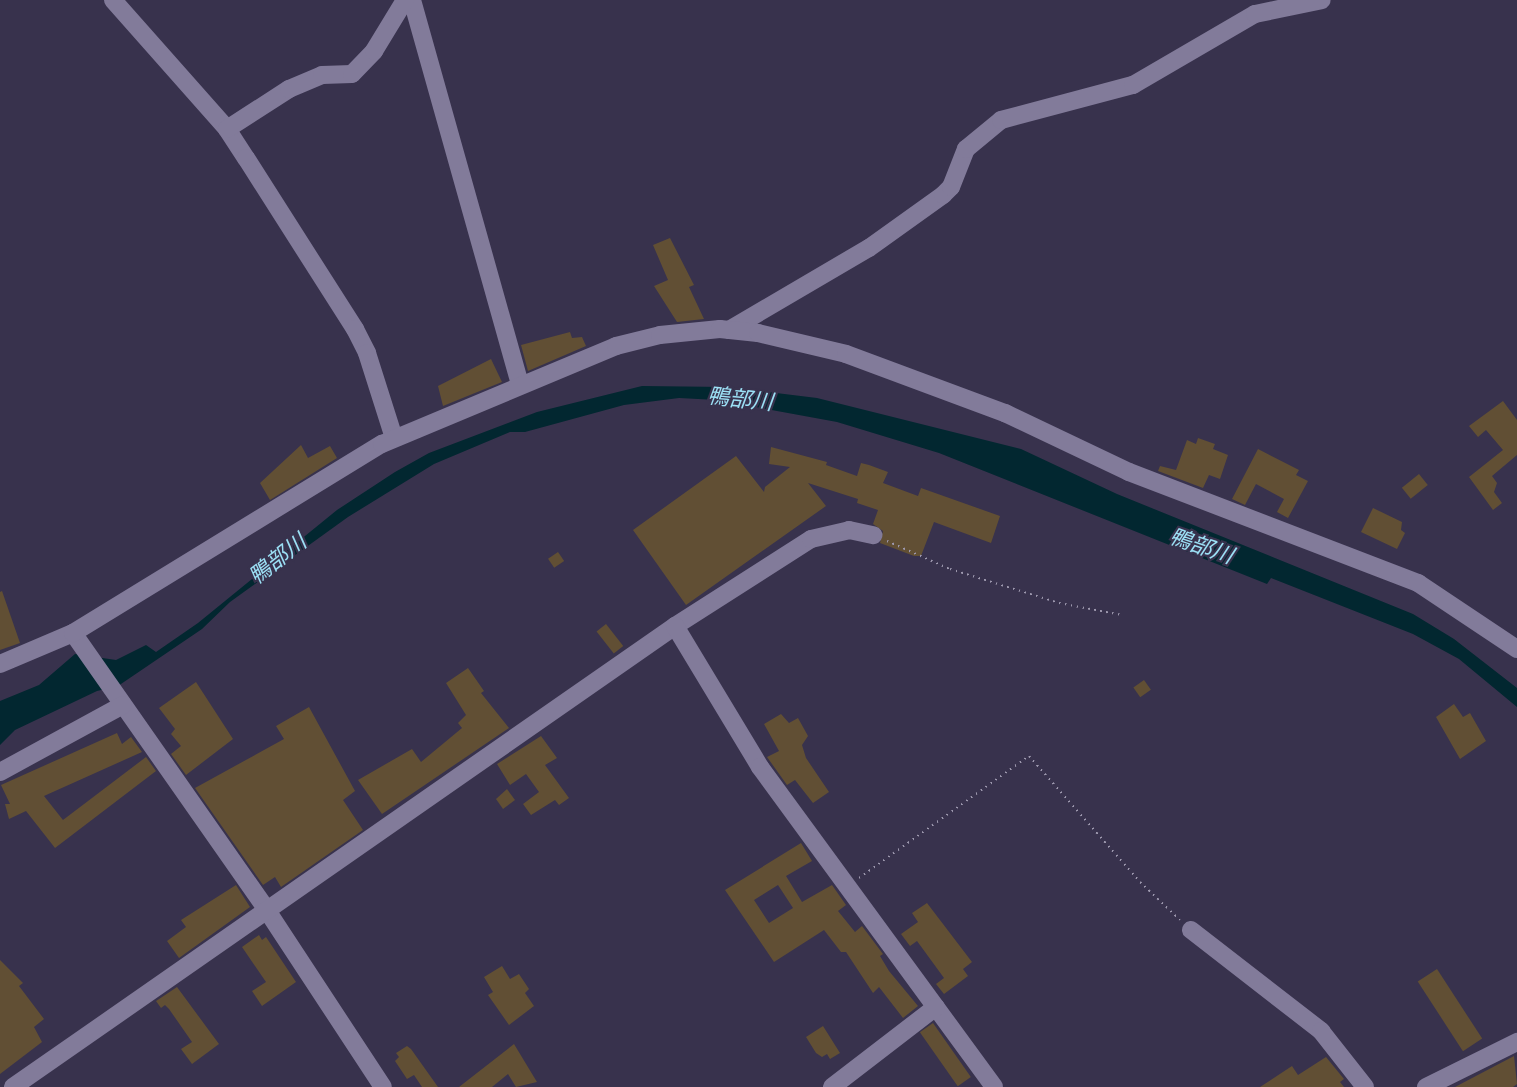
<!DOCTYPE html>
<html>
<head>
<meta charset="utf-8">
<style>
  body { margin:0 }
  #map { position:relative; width:1517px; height:1087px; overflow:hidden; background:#38324d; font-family:"Varela Round","Noto Sans JP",sans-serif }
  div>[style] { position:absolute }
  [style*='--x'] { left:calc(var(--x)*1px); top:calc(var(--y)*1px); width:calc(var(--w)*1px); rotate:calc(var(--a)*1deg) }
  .water>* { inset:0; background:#022730 }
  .building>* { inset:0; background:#614f34; transform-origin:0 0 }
  .path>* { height:2px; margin-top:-1px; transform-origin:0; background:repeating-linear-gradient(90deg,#9d98ae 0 1.5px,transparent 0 6px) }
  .minor>* { height:18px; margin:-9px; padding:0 9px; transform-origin:9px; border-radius:9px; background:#827b9a }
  span { translate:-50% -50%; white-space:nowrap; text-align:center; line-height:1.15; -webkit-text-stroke:4.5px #38324d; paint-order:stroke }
  .water-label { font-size:22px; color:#9ce0f5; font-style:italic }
</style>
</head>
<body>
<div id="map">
  <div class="water">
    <div style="clip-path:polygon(642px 386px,726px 387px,817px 398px,1021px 449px,1117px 494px,1413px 614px,1454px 639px,1517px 688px,1517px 707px,1459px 659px,1413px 634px,1271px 578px,1267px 584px,939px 453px,837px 422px,717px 400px,679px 398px,624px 405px,525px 432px,510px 432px,434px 464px,348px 517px,230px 602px,202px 629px,118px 686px,97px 691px,15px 730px,0 745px,0 701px,39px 685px,75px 654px,116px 660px,146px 645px,156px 652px,198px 623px,337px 510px,395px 472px,429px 453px,537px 412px)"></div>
  </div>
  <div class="building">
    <div style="clip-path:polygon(670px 238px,694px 285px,689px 287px,704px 319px,677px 322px,654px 286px,668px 280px,653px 245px)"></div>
    <div style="clip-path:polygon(570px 332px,572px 338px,582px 337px,586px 346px,528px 371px,521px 345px)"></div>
    <div style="clip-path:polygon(491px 359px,502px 382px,443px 406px,438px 386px)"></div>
    <div style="clip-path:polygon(1503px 401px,1517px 420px,1517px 455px,1492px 476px,1497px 483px,1494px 492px,1502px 503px,1493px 510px,1469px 477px,1503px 450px,1486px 430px,1478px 437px,1469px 426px)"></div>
    <div style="clip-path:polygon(1198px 438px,1215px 444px,1213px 449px,1228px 455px,1220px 479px,1209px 475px,1203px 488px,1158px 471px,1160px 466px,1176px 470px,1187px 440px,1196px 444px)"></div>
    <div style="clip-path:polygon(301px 445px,308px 458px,330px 446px,337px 458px,270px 500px,260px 483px)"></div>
    <div style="clip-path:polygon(771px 447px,827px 462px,826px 465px,857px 476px,861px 463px,869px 465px,888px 472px,883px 483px,918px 496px,921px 488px,1000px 516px,991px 543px,934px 522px,921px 556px,914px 556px,880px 543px,883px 531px,873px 524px,878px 510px,857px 503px,858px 499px,808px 483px,826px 506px,686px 605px,633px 530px,736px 456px,764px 492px,765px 487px,790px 467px,769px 464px)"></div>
    <div style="clip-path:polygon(1258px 449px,1299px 470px,1296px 475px,1308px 481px,1288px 518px,1277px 512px,1284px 499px,1256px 484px,1245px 505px,1232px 499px)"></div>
    <div style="left:1419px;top:474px;width:14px;height:22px;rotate:51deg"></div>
    <div style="clip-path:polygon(1373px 508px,1402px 522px,1401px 530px,1405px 533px,1397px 549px,1361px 532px)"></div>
    <div style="left:558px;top:552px;width:11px;height:12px;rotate:56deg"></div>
    <div style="clip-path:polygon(2px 591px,20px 643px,0 650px,0 592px)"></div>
    <div style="left:606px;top:624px;width:28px;height:12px;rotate:52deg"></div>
    <div style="clip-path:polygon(468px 668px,484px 691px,481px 693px,509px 728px,382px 814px,358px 780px,412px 749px,421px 762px,462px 728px,458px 723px,466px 715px,446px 683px)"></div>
    <div style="left:1144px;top:680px;width:12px;height:13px;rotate:55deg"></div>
    <div style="clip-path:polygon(196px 682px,233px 739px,186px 775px,171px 754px,181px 746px,171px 734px,175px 729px,159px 708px)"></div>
    <div style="clip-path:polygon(1454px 704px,1463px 717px,1470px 713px,1486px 741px,1460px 759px,1436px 717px)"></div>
    <div style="clip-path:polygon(309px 707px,355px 791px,343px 800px,363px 830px,281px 887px,275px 877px,263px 885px,195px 788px,284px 739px,276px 726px)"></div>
    <div style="clip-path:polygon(781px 714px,789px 723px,798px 718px,808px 736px,802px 745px,806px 758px,829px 792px,813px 803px,795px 780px,787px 785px,767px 757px,779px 751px,764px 724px)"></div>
    <div style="clip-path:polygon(117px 733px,122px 744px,131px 737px,142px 752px,44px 796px,63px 820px,146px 757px,156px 771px,55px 848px,26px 811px,9px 819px,5px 804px,10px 804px,1px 785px)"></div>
    <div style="clip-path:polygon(541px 736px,557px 758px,545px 765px,569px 798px,559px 805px,555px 800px,531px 815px,523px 804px,539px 792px,526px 774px,510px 785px,497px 764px)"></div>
    <div style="clip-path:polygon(507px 789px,515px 800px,503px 809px,496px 799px)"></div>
    <div style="clip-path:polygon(evenodd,801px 843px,812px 861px,786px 876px,802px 902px,832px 885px,846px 905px,838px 911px,855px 932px,862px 926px,883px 954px,880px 956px,889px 971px,918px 1006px,903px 1018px,879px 987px,873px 993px,846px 952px,841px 952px,824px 930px,774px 962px,725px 890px,801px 843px,778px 885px,793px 908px,769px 923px,754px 900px,778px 885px)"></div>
    <div style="clip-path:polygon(236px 885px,250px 907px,179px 958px,167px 941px,186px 927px,181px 920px)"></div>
    <div style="clip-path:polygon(927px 903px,972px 962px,963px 969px,968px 976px,944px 994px,936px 984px,944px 978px,917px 941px,910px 946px,901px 934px,918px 922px,912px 913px)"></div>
    <div style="clip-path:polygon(259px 935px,262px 940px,266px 937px,296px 982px,262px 1006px,252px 991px,266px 982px,242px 947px)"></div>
    <div style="clip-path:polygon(0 960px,23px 983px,19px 986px,44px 1019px,34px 1027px,42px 1042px,0 1074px)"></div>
    <div style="clip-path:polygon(502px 966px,510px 979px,519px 974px,529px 989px,525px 993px,534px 1006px,509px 1025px,488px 995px,493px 992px,484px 977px)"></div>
    <div style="left:1437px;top:969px;width:83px;height:23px;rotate:57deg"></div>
    <div style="clip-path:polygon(177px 987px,219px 1044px,192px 1064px,181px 1049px,192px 1042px,169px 1009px,165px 1005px,161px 1008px,156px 1001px)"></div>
    <div style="left:933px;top:1023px;width:66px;height:16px;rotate:55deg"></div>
    <div style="clip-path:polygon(823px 1026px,840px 1053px,830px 1059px,827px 1054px,822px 1057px,816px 1053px,806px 1037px)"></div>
    <div style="clip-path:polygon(514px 1044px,537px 1082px,516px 1087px,508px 1074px,492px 1087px,459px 1087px)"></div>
    <div style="clip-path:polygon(407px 1046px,411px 1049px,438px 1087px,422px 1087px,414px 1075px,407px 1079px,395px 1061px,399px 1057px,396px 1053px)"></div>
    <div style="clip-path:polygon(1514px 1056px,1517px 1084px,1513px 1087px,1455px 1087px)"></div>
    <div style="clip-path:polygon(1326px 1057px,1344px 1079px,1340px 1082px,1344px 1087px,1260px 1087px,1292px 1066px,1298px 1075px)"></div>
  </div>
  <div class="path">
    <div style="--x:887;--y:541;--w:69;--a:24"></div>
    <div style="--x:950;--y:569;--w:114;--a:17.3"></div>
    <div style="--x:1059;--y:603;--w:64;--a:10.8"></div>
    <div style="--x:859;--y:878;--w:209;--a:-35.7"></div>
    <div style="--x:1029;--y:756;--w:168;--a:48.6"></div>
    <div style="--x:1140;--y:882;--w:55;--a:43.5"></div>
  </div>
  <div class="minor">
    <div style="--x:113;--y:0;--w:172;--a:48.5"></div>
    <div style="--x:227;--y:129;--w:35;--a:57"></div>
    <div style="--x:246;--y:158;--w:203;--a:57.5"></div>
    <div style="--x:355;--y:329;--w:27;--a:63"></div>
    <div style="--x:367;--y:353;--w:89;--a:72.4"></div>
    <div style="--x:412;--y:0;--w:399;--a:74.3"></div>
    <div style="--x:227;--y:129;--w:74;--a:-32.8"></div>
    <div style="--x:289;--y:89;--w:36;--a:-23"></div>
    <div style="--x:322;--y:75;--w:30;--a:-2"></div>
    <div style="--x:352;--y:74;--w:32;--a:-46"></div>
    <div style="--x:374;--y:51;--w:60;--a:-58.7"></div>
    <div style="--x:729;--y:330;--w:162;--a:-30.4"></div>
    <div style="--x:869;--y:248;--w:91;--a:-35.6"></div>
    <div style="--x:943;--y:195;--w:11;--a:-45"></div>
    <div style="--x:951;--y:187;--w:41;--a:-68.5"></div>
    <div style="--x:966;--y:149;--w:45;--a:-39.6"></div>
    <div style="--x:1001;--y:120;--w:137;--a:-14.9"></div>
    <div style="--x:1133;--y:85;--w:141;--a:-30.2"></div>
    <div style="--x:1255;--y:14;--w:68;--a:-11.8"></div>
    <div style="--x:675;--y:626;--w:161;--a:-32.6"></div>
    <div style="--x:811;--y:539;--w:39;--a:-13"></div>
    <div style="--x:849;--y:530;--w:25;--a:12"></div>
    <div style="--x:73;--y:633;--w:340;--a:55"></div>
    <div style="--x:268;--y:912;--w:209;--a:56.7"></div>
    <div style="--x:0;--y:664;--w:79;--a:-23"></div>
    <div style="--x:73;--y:633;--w:362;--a:-31.5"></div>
    <div style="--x:382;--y:444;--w:254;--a:-22.7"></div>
    <div style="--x:616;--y:346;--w:45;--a:-14"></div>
    <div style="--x:660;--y:335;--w:60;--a:-5.7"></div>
    <div style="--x:720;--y:329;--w:38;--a:6"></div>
    <div style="--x:758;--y:333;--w:90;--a:13.4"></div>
    <div style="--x:846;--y:354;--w:170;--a:20.4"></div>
    <div style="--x:1005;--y:413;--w:137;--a:25.4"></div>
    <div style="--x:1129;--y:472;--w:310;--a:21"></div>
    <div style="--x:1418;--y:583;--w:119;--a:33.7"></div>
    <div style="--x:0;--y:772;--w:140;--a:-28.6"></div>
    <div style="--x:1191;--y:930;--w:165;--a:37.8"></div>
    <div style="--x:1321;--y:1031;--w:71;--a:51.8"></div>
    <div style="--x:13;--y:1087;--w:807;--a:-34.85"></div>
    <div style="--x:675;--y:626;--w:165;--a:58.9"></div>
    <div style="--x:760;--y:767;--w:396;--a:53.8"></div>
    <div style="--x:832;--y:1087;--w:131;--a:-37.6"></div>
    <div style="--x:1426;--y:1087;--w:102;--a:-26.3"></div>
  </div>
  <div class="water-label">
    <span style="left:740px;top:400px;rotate:6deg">鴨部川</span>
    <span style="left:1201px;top:547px;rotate:19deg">鴨部川</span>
    <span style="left:278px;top:560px;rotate:-38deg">鴨部川</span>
  </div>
</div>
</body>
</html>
